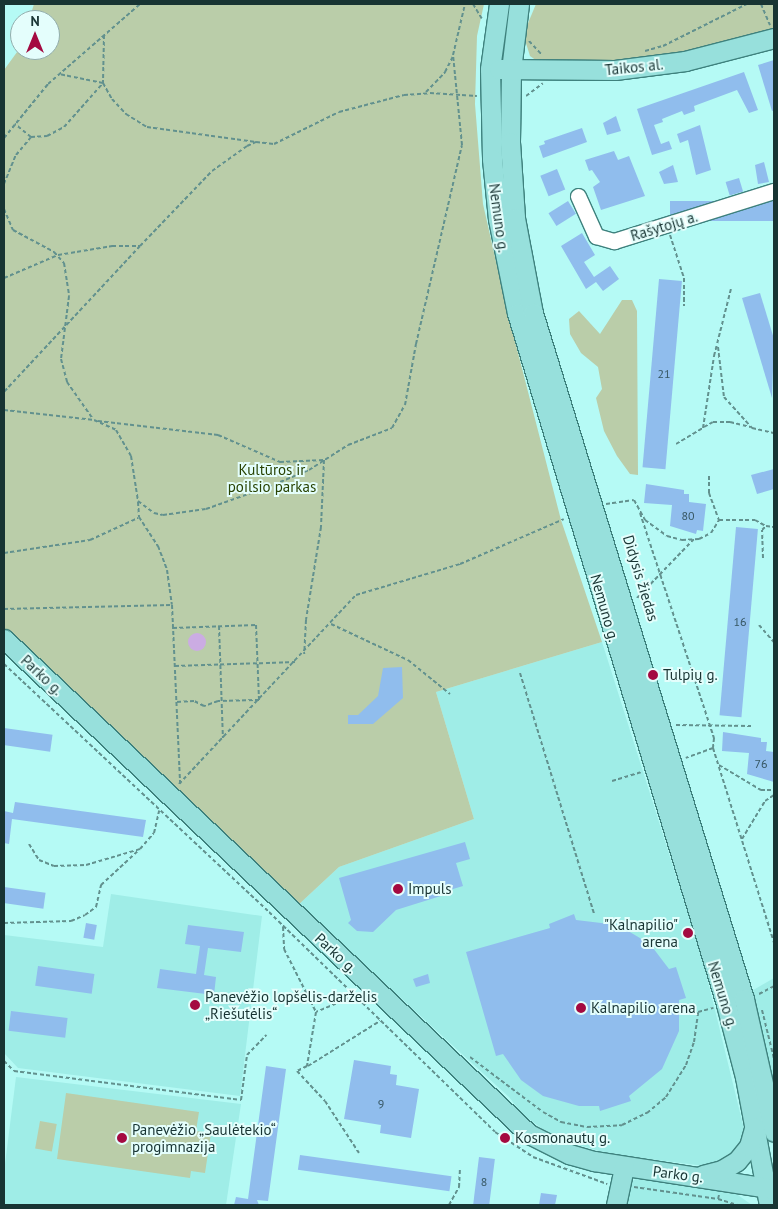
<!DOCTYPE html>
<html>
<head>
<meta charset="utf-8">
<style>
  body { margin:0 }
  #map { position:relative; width:778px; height:1209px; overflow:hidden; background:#b5faf5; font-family:"PT Sans",sans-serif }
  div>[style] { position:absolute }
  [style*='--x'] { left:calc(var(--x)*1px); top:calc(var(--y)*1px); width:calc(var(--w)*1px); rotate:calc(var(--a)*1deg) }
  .built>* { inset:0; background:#9fede7 }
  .green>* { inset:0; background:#bacda9; transform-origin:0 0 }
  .water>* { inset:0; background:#cbace3 }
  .round { border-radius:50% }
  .building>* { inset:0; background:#90bded; transform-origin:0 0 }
  .path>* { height:2px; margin-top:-1px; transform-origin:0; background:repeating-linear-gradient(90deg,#62918e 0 4px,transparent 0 6.5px) }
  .roads { filter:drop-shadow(1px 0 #3e817d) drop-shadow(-1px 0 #3e817d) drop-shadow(0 1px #3e817d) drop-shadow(0 -1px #3e817d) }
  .minor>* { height:15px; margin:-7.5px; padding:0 7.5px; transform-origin:7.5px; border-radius:7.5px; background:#fff }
  .major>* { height:19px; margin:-9.5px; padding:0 9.5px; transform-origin:9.5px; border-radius:9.5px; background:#97e0dc }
  .dots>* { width:14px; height:14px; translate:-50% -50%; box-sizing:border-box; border:2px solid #e4fefc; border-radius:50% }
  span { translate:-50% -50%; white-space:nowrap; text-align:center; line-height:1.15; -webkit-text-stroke:4px #e4fefc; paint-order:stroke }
  .number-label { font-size:12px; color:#365662 }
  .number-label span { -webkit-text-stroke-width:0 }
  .street-label { font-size:15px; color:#183433 }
  .park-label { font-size:15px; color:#284202 }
  .poi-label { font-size:15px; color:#183433 }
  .left { translate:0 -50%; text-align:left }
  .right { translate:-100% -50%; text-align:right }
  .frame { position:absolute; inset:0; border:5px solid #183433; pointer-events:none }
  .north { position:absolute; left:10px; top:10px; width:50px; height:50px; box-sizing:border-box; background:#e4fefc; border:1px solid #92adac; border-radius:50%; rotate:0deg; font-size:14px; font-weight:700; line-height:20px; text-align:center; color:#183433 }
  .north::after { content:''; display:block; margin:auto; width:18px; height:22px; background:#a40a41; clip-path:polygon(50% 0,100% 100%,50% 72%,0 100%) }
</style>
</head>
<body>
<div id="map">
  <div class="built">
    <div style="clip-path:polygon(602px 642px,703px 961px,745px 1133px,736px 1157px,705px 1166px,609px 1154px,566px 1141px,547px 1132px,523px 1115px,509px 1097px,333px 936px,320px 930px,296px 907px,339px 867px,474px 819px,436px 692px)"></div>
    <div style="clip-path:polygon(111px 894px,262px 916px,240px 1096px,18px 1068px,4px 1053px,4px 935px,103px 947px)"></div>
    <div style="clip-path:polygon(774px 978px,774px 1086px,750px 992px)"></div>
    <div style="clip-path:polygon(16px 1077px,241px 1104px,226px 1205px,4px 1205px,4px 1172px)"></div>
    <div style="clip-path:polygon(638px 1178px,735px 1193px,752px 1205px,621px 1205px,627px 1184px)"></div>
  </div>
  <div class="green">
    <div style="clip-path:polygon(34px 4px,484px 4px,477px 36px,475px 104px,483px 204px,507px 310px,561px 520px,602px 642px,436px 692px,474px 819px,339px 867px,296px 907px,4px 631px,4px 70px,20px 48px,50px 50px,50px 20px,29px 20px)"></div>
    <div style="clip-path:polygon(536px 4px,774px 4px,774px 29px,680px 53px,616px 61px,537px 61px,530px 56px,525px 40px,526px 28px)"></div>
    <div style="clip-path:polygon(622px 300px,632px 300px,637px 311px,638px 475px,630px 474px,617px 456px,604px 431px,596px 398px,602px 389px,598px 367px,581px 353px,570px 334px,569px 319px,579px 311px,600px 334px)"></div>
    <div style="clip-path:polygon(66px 1093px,199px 1112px,196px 1131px,211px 1133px,205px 1173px,191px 1171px,190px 1178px,57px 1159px)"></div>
    <div style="left:40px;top:1121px;width:17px;height:28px;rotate:10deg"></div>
  </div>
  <div class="water">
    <div class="round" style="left:188px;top:633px;width:18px;height:18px"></div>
  </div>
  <div class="building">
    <div style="clip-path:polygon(774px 60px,774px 110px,772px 111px,758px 65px)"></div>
    <div style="clip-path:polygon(744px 72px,758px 110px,749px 113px,737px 90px,694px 106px,695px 111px,684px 115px,682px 111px,662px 119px,663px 122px,654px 125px,661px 144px,669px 141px,672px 149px,652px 155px,637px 109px)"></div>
    <div style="clip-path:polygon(616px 116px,621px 131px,607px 135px,603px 123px)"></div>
    <div style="clip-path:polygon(700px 125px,711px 170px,696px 175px,688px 140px,680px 143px,677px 134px)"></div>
    <div style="clip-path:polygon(582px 128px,587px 142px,543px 158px,539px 146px,545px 144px,544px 141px)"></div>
    <div style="clip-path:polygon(614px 151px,618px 160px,629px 156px,645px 196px,601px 210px,593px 187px,600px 182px,592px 170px,589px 171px,585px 160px)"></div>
    <div style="clip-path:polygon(764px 162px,769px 182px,758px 184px,755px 165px)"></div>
    <div style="clip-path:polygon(673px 165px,678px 182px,664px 184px,659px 172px)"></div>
    <div style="left:557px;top:169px;width:22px;height:18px;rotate:68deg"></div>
    <div style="left:739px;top:178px;width:14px;height:14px;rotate:73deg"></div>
    <div style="left:568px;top:201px;width:15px;height:23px;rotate:58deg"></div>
    <div style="left:774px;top:201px;width:20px;height:104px;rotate:90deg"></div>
    <div style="clip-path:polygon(582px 233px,595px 255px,584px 262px,594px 277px,610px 266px,619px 279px,603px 291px,596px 282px,586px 289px,561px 246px)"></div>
    <div style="left:659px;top:279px;width:23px;height:189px;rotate:5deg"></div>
    <div style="clip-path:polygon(760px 293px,774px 339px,772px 398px,742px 298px)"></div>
    <div style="clip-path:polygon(774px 469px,774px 489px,757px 494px,751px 475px)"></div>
    <div style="clip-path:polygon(646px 484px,684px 490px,684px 494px,689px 494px,689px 502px,706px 504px,703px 531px,697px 530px,696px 534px,670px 526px,672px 505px,644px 503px)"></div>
    <div style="left:736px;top:527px;width:22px;height:189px;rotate:5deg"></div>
    <div style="clip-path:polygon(402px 667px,403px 698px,373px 724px,348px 724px,348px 715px,358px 715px,378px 696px,383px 668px)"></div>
    <div style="left:4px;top:728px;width:49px;height:17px;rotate:8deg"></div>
    <div style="clip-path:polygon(723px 732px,761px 738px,761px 742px,767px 742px,766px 751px,774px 752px,774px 782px,747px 774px,749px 753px,722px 751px)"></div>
    <div style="clip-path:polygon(15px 802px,146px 820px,143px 837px,12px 819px,9px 844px,4px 843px,4px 811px,13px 813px)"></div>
    <div style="clip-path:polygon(465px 842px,470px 859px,456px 863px,463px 886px,443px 892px,444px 895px,396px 910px,373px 932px,357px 931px,348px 923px,351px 920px,339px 878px)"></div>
    <div style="left:4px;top:887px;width:42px;height:16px;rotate:8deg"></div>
    <div style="clip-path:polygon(574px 914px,576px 920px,618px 925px,650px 944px,669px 969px,676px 967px,686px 998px,679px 1000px,679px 1031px,662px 1069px,629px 1096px,631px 1101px,600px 1111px,599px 1106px,579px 1106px,543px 1096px,521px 1080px,503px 1054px,496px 1056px,466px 952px,550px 928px,549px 924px)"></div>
    <div style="left:86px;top:923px;width:11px;height:15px;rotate:10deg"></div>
    <div style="clip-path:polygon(188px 925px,244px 932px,241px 952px,208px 948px,204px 975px,216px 977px,214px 995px,157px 988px,160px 969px,196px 974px,200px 946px,185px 944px)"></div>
    <div style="left:38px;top:966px;width:57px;height:20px;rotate:8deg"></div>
    <div style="clip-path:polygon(428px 974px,430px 983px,416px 987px,413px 979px)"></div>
    <div style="left:11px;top:1011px;width:57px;height:20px;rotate:7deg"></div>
    <div style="clip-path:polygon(354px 1060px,391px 1066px,390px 1074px,397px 1075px,396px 1085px,419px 1089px,411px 1138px,380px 1133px,381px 1125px,344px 1119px)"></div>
    <div style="clip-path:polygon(266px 1066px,286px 1069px,268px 1201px,257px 1200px,259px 1205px,234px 1205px,236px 1197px,248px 1199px)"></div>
    <div style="left:300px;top:1155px;width:153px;height:15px;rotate:8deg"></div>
    <div style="left:479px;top:1157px;width:16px;height:48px;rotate:7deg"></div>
    <div style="clip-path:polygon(541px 1193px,557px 1195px,555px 1205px,539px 1205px)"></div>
  </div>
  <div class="path">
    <div style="--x:473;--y:4;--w:17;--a:59"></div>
    <div style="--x:761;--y:4;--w:23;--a:67"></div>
    <div style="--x:104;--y:35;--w:48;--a:91.2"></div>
    <div style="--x:103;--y:83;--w:18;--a:61"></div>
    <div style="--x:112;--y:99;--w:21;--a:47"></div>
    <div style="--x:126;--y:114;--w:25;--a:32"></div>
    <div style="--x:147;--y:127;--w:110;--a:7.8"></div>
    <div style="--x:529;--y:41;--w:18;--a:47"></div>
    <div style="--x:645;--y:51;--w:19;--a:-16"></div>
    <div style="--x:663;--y:46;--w:94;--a:-26.6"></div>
    <div style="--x:426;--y:92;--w:28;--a:-46"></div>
    <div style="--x:445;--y:72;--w:18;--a:-63"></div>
    <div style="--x:526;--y:96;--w:21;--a:-37"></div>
    <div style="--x:31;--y:137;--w:16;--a:-4"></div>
    <div style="--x:47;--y:136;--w:19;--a:-28"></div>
    <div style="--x:64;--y:127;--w:59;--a:-48.4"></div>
    <div style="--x:103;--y:83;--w:45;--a:-168.4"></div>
    <div style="--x:4;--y:138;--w:70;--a:-50.8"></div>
    <div style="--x:48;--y:84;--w:122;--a:-41"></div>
    <div style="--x:4;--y:184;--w:31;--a:-68"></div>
    <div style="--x:16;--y:155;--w:23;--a:-50"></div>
    <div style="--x:31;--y:137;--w:21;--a:-141"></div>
    <div style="--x:4;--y:209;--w:23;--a:67"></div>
    <div style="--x:13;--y:230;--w:47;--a:28.2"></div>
    <div style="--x:54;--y:252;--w:15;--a:48"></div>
    <div style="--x:64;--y:263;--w:33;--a:81"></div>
    <div style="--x:69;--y:296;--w:64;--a:97.2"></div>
    <div style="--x:61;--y:359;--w:24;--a:75"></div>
    <div style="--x:67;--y:382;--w:45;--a:54.9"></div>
    <div style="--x:670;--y:235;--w:45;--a:72"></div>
    <div style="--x:684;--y:278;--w:28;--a:90"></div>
    <div style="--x:140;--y:246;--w:104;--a:-46.2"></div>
    <div style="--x:212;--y:171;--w:43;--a:-35.5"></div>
    <div style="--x:247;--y:146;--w:10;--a:-24"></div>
    <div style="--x:256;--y:142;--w:18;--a:6"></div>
    <div style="--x:274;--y:144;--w:72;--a:-26.2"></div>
    <div style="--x:339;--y:112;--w:67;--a:-14.7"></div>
    <div style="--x:404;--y:95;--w:26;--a:-4"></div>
    <div style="--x:430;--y:93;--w:47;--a:3.7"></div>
    <div style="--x:4;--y:278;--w:59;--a:-23.1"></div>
    <div style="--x:58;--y:255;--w:55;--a:-9.5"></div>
    <div style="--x:112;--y:246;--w:28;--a:0"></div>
    <div style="--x:140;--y:246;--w:200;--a:133"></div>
    <div style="--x:718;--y:347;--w:50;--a:83.2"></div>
    <div style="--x:724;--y:397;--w:42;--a:47.9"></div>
    <div style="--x:752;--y:428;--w:23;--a:13"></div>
    <div style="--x:4;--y:410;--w:91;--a:6.3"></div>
    <div style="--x:94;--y:420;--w:24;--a:24"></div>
    <div style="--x:116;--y:430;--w:30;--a:60"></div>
    <div style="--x:131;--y:456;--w:46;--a:81.2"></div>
    <div style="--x:138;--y:501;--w:20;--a:37"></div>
    <div style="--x:154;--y:513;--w:9;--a:13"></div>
    <div style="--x:163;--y:515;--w:43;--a:-7.9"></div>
    <div style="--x:206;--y:509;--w:66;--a:-19.5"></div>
    <div style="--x:268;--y:487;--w:44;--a:-22.5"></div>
    <div style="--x:309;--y:470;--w:46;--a:-32.7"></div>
    <div style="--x:348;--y:445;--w:47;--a:-21.1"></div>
    <div style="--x:392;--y:428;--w:26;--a:-61"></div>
    <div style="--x:405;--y:405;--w:62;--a:-79.8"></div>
    <div style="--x:416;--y:344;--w:204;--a:-77"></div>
    <div style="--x:462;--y:145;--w:90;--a:-95.7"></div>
    <div style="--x:453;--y:55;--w:52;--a:-76.8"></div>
    <div style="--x:98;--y:421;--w:121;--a:6.7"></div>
    <div style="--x:218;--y:435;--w:68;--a:23.5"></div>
    <div style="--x:280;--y:462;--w:44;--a:-2.6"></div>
    <div style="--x:324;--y:460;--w:67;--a:92.6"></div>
    <div style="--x:321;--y:527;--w:94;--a:99.2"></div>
    <div style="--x:306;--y:620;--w:34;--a:93"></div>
    <div style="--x:704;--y:427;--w:10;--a:-29"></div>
    <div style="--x:713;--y:422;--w:17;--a:0"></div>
    <div style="--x:730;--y:422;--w:21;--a:14"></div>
    <div style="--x:676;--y:444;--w:31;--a:-31"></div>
    <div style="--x:703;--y:428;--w:73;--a:-81.3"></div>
    <div style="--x:714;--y:356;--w:69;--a:-75.8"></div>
    <div style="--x:709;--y:476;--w:17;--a:90"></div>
    <div style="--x:709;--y:493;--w:29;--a:70"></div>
    <div style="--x:719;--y:520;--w:36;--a:0"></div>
    <div style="--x:755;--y:520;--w:13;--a:29"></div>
    <div style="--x:138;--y:502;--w:15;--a:86"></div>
    <div style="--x:139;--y:517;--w:35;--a:57"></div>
    <div style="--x:158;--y:546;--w:26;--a:69"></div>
    <div style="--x:167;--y:570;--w:35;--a:82"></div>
    <div style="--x:172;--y:605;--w:179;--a:87.4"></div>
    <div style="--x:606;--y:504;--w:28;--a:-8"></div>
    <div style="--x:634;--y:500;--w:23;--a:61"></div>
    <div style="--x:645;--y:520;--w:27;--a:36"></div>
    <div style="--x:667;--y:536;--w:16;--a:15"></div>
    <div style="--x:682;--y:540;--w:17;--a:-3"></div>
    <div style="--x:699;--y:539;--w:13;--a:-27"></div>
    <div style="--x:711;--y:533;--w:15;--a:-58"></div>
    <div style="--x:640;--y:513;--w:237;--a:71.8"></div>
    <div style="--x:714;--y:738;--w:10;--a:96"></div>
    <div style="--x:713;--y:748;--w:29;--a:160"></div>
    <div style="--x:4;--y:553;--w:87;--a:-8.6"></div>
    <div style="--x:90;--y:540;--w:53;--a:-24.6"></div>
    <div style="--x:763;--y:558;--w:28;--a:-92"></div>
    <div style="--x:762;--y:530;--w:6;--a:-45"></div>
    <div style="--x:766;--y:526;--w:8;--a:7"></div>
    <div style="--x:637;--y:598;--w:82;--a:-46"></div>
    <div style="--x:4;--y:609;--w:167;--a:-1.4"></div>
    <div style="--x:331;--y:624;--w:85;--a:25.1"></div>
    <div style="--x:408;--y:660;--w:54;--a:39"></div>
    <div style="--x:759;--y:625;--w:23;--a:49"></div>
    <div style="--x:219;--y:626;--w:112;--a:88"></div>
    <div style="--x:173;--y:628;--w:83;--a:-2.1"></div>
    <div style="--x:256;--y:625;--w:75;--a:87.7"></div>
    <div style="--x:259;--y:700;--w:41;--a:178.6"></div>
    <div style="--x:218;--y:701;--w:15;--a:160"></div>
    <div style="--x:204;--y:706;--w:11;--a:-153"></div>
    <div style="--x:194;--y:701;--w:18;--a:177"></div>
    <div style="--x:4;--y:664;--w:363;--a:43.1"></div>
    <div style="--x:269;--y:912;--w:315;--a:44.2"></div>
    <div style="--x:495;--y:1132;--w:45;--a:33.3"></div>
    <div style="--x:533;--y:1157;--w:79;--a:20"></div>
    <div style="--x:175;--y:666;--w:120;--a:-1.9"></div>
    <div style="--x:520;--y:673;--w:252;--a:72.9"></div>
    <div style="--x:676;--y:725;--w:75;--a:0.8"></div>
    <div style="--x:713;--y:748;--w:204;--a:72.6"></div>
    <div style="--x:719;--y:765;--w:49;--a:30.8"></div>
    <div style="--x:761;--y:790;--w:13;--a:0"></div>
    <div style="--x:612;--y:781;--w:30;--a:-17"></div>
    <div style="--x:179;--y:784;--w:259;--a:-46.9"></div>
    <div style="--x:356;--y:595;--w:109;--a:-16.6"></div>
    <div style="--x:460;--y:564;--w:113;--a:-23.4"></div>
    <div style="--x:742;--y:839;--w:44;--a:-58.8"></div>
    <div style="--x:765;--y:801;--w:11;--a:-34"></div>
    <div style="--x:29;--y:844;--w:19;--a:58"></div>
    <div style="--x:39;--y:860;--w:16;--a:22"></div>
    <div style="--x:54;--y:866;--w:32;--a:-2"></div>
    <div style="--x:86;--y:865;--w:56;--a:-16.5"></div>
    <div style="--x:140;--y:849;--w:21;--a:-49"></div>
    <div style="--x:154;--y:833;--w:23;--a:-77"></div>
    <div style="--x:4;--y:923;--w:67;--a:-1.7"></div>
    <div style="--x:71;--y:921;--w:15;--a:-23"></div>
    <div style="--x:85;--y:915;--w:14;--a:-36"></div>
    <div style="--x:96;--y:907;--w:23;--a:-77"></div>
    <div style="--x:101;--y:885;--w:53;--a:-42.7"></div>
    <div style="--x:283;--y:927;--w:22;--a:87"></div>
    <div style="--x:284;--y:949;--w:71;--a:63.1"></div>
    <div style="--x:759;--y:994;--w:17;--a:-28"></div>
    <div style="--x:354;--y:996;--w:41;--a:157.2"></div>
    <div style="--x:316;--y:1012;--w:55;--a:99.5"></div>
    <div style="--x:307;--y:1066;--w:11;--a:153"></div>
    <div style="--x:297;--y:1071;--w:41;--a:47"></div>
    <div style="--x:325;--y:1101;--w:62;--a:56.8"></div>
    <div style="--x:762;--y:1010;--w:50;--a:76.2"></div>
    <div style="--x:470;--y:1057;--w:91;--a:37"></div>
    <div style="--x:543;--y:1112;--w:21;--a:29"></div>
    <div style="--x:561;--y:1122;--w:26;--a:11"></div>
    <div style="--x:587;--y:1127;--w:35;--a:-3"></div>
    <div style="--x:622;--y:1125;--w:28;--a:-26"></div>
    <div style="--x:647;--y:1113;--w:25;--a:-40"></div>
    <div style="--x:666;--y:1097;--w:38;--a:-58"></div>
    <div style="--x:686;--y:1065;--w:24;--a:-71"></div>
    <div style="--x:694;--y:1042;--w:30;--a:-82"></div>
    <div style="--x:698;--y:1012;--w:16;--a:-15"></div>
    <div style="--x:4;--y:1061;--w:14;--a:45"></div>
    <div style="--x:14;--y:1071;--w:229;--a:7.3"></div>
    <div style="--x:241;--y:1100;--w:45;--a:-82.4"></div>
    <div style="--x:247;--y:1055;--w:28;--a:-46"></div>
    <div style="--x:308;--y:1066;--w:85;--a:-32"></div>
    <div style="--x:634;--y:1187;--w:85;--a:8.1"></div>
    <div style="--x:719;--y:1195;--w:4;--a:104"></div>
    <div style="--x:718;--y:1199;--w:21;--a:17"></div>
    <div style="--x:449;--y:1205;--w:21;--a:-61"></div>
    <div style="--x:459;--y:1187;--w:19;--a:-87"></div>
  </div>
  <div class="roads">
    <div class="minor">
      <div style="--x:578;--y:196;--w:44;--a:65.8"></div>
      <div style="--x:596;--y:236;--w:19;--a:16"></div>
      <div style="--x:614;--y:241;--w:168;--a:-17.4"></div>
    </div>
    <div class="major">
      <div style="--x:499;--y:4;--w:66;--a:97.9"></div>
      <div style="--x:490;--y:69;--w:90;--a:88.7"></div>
      <div style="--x:492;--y:159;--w:60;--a:84.3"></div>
      <div style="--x:498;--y:219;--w:96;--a:78.6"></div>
      <div style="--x:517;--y:313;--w:722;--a:73.17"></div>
      <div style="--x:726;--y:1004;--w:75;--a:75.4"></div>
      <div style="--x:745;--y:1077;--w:130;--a:79.4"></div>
      <div style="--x:519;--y:4;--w:66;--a:96.9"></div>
      <div style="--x:511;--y:70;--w:72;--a:90.8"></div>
      <div style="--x:510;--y:142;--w:76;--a:86.2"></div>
      <div style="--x:515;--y:218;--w:97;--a:79.3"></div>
      <div style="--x:533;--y:313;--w:718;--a:72.9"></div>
      <div style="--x:744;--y:999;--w:136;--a:77.3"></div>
      <div style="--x:499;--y:69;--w:116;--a:0.5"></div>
      <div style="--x:615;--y:70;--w:71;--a:-7.3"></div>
      <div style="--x:685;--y:61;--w:92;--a:-14.5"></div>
      <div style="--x:4;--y:639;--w:722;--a:43.32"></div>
      <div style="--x:529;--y:1134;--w:45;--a:26.6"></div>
      <div style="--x:569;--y:1154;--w:26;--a:16"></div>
      <div style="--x:594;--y:1161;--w:182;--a:8.8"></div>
      <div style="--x:703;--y:1175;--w:20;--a:-15"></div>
      <div style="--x:722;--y:1170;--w:17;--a:-31"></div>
      <div style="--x:737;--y:1161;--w:19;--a:-51"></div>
      <div style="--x:749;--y:1146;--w:19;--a:-74"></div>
      <div style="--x:616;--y:1205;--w:39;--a:-78"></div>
    </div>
  </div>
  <div class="dots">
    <div style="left:653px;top:675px;background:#a40a41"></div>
    <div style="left:398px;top:889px;background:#a40a41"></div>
    <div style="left:688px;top:933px;background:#a40a41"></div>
    <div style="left:195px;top:1005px;background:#a40a41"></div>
    <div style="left:581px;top:1008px;background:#a40a41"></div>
    <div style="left:122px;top:1138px;background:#a40a41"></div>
    <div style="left:505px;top:1138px;background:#a40a41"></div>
  </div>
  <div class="number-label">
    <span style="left:664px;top:374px">21</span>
    <span style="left:688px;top:516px">80</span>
    <span style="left:740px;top:622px">16</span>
    <span style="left:761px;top:764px">76</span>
    <span style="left:381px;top:1104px">9</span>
    <span style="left:484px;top:1182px">8</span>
  </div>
  <div class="street-label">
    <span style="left:634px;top:67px;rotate:-6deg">Taikos al.</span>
    <span style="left:499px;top:218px;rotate:82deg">Nemuno g.</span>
    <span style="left:664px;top:226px;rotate:-17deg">Rašytojų a.</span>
    <span style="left:641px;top:578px;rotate:73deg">Didysis žiedas</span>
    <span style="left:605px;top:608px;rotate:74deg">Nemuno g.</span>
    <span style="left:42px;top:675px;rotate:43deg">Parko g.</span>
    <span style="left:336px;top:953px;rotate:43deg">Parko g.</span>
    <span style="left:723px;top:995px;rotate:73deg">Nemuno g.</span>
    <span style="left:678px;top:1174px;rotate:7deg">Parko g.</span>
  </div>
  <div class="park-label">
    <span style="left:272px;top:478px">Kultūros ir<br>poilsio parkas</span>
  </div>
  <div class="poi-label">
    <span class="left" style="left:663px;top:675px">Tulpių g.</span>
    <span class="left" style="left:408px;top:889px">Impuls</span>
    <span class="right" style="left:678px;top:933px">"Kalnapilio"<br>arena</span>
    <span class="left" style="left:205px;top:1005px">Panevėžio lopšelis-darželis<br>„Riešutėlis“</span>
    <span class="left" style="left:591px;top:1008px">Kalnapilio arena</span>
    <span class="left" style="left:132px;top:1138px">Panevėžio „Saulėtekio“<br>progimnazija</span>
    <span class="left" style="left:515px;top:1138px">Kosmonautų g.</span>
  </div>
  <div class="frame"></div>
  <div class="north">N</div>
</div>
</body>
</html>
